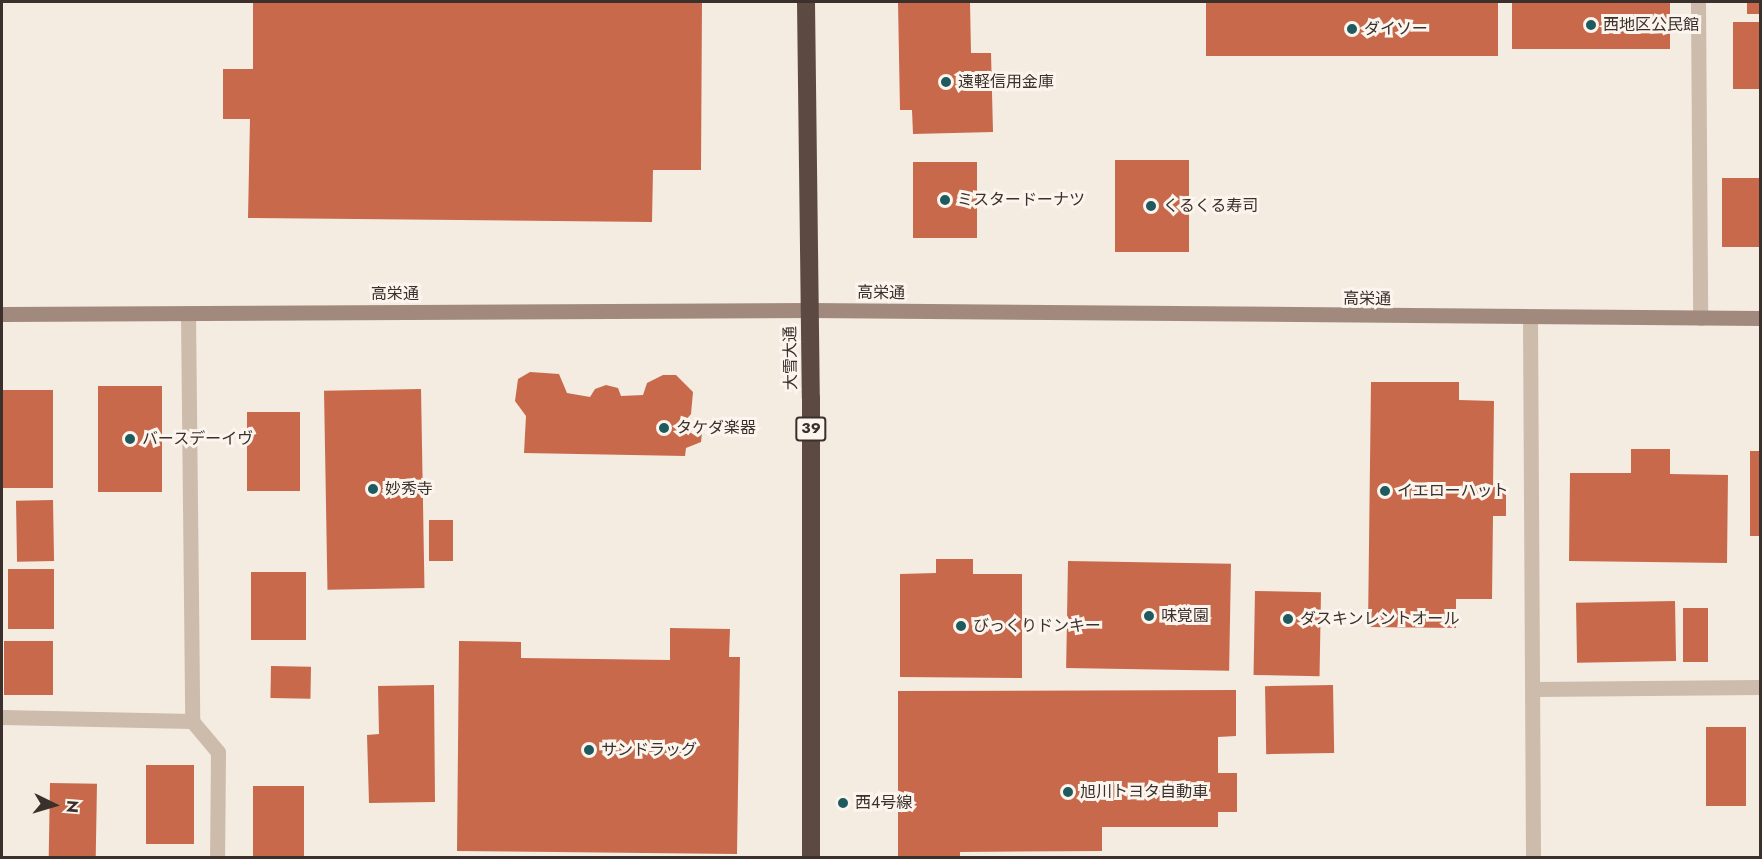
<!DOCTYPE html>
<html>
<head>
<meta charset="utf-8">
<style>
  body { margin:0 }
  #map { position:relative; width:1762px; height:859px; overflow:hidden; background:#f4ebe1; font-family:Jost,"Noto Sans JP",sans-serif }
  div>[style] { position:absolute }
  [style*='--x'] { left:calc(var(--x)*1px); top:calc(var(--y)*1px); width:calc(var(--w)*1px); rotate:calc(var(--a)*1deg) }
  .building>* { inset:0; background:#c8694b; transform-origin:0 0 }
  .street>* { height:15px; margin:-7.5px; padding:0 7.5px; transform-origin:7.5px; border-radius:7.5px; background:#cdbbac }
  .secondary>* { height:15px; margin:-7.5px; padding:0 7.5px; transform-origin:7.5px; border-radius:7.5px; background:#a18a7d }
  .highway>* { height:18px; margin:-9px; padding:0 9px; transform-origin:9px; border-radius:9px; background:#5c4a42 }
  .dots>* { width:16px; height:16px; translate:-50% -50%; box-sizing:border-box; border:3px solid #fbf5ee; border-radius:50% }
  span { translate:-50% -50%; white-space:nowrap; text-align:center; line-height:1.15; -webkit-text-stroke:6px #fbf5ee; paint-order:stroke }
  .shield-label span { padding:2px 4px; background:#fbf5ee; border:2px solid; border-radius:4px; -webkit-text-stroke-width:0 }
  .shield-label { font-size:15px; color:#3b302b; font-weight:700 }
  .poi-label { font-size:16px; color:#3b302b }
  .left { translate:0 -50%; text-align:left }
  .street-label { font-size:16px; color:#3b302b }
  .frame { position:absolute; inset:0; border:3px solid #3b302b; pointer-events:none }
  .north { position:absolute; left:24px; top:775px; width:60px; height:60px; -webkit-text-stroke:4px #fbf5ee; paint-order:stroke; rotate:95deg; font-size:16px; font-weight:700; line-height:24px; text-align:center; color:#3b302b }
  .north::after { content:''; display:block; margin:auto; width:21px; height:27px; background:#3b302b; clip-path:polygon(50% 0,100% 100%,50% 72%,0 100%) }
</style>
</head>
<body>
<div id="map">
  <div class="building">
    <div style="clip-path:polygon(253px 2px,702px 2px,701px 170px,653px 170px,652px 222px,248px 218px,250px 119px,223px 119px,223px 69px,253px 69px)"></div>
    <div style="clip-path:polygon(898px 2px,970px 2px,971px 53px,991px 53px,993px 132px,913px 134px,912px 110px,900px 110px)"></div>
    <div style="left:1206px;top:2px;width:292px;height:54px"></div>
    <div style="left:1512px;top:2px;width:158px;height:47px"></div>
    <div style="left:1747px;top:2px;width:13px;height:12px"></div>
    <div style="left:1733px;top:22px;width:27px;height:67px"></div>
    <div style="left:1115px;top:160px;width:74px;height:92px"></div>
    <div style="left:913px;top:162px;width:64px;height:76px"></div>
    <div style="left:1760px;top:178px;width:69px;height:38px;rotate:90deg"></div>
    <div style="clip-path:polygon(530px 372px,559px 374px,567px 393px,590px 397px,595px 389px,606px 385px,618px 388px,621px 396px,643px 395px,647px 383px,663px 375px,676px 375px,693px 392px,691px 414px,685px 421px,685px 429px,702px 433px,701px 442px,686px 448px,685px 456px,524px 453px,526px 416px,515px 401px,518px 379px)"></div>
    <div style="clip-path:polygon(1371px 382px,1459px 382px,1459px 400px,1494px 401px,1493px 487px,1506px 487px,1506px 516px,1493px 516px,1492px 599px,1456px 599px,1456px 628px,1368px 627px)"></div>
    <div style="left:162px;top:386px;width:106px;height:64px;rotate:90deg"></div>
    <div style="left:421px;top:389px;width:199px;height:97px;rotate:89deg"></div>
    <div style="left:2px;top:390px;width:51px;height:98px"></div>
    <div style="left:300px;top:412px;width:79px;height:53px;rotate:90deg"></div>
    <div style="clip-path:polygon(1631px 449px,1670px 449px,1670px 474px,1728px 475px,1727px 563px,1569px 561px,1570px 473px,1631px 473px)"></div>
    <div style="left:1750px;top:451px;width:10px;height:85px"></div>
    <div style="left:53px;top:500px;width:61px;height:37px;rotate:89deg"></div>
    <div style="left:429px;top:520px;width:24px;height:41px"></div>
    <div style="clip-path:polygon(936px 559px,973px 559px,973px 574px,1022px 574px,1022px 678px,900px 677px,900px 574px,936px 573px)"></div>
    <div style="left:1068px;top:561px;width:163px;height:107px;rotate:1deg"></div>
    <div style="left:54px;top:569px;width:60px;height:46px;rotate:90deg"></div>
    <div style="left:251px;top:572px;width:55px;height:68px"></div>
    <div style="left:1255px;top:591px;width:66px;height:84px;rotate:1deg"></div>
    <div style="left:1675px;top:601px;width:60px;height:99px;rotate:89deg"></div>
    <div style="left:1683px;top:608px;width:25px;height:54px"></div>
    <div style="clip-path:polygon(670px 628px,730px 629px,729px 657px,740px 657px,737px 854px,457px 851px,459px 641px,521px 642px,521px 658px,670px 660px)"></div>
    <div style="left:4px;top:641px;width:49px;height:54px"></div>
    <div style="left:271px;top:666px;width:40px;height:32px;rotate:1deg"></div>
    <div style="clip-path:polygon(434px 685px,435px 802px,369px 803px,367px 735px,379px 734px,378px 686px)"></div>
    <div style="left:1333px;top:685px;width:68px;height:68px;rotate:89deg"></div>
    <div style="clip-path:polygon(1236px 690px,1236px 736px,1218px 737px,1218px 773px,1237px 773px,1237px 812px,1218px 812px,1218px 827px,1102px 827px,1102px 851px,960px 852px,960px 858px,898px 858px,898px 691px)"></div>
    <div style="left:1706px;top:727px;width:40px;height:79px"></div>
    <div style="left:146px;top:765px;width:48px;height:79px"></div>
    <div style="left:50px;top:783px;width:47px;height:75px;rotate:1deg"></div>
    <div style="left:253px;top:786px;width:51px;height:72px"></div>
  </div>
  <div class="street">
    <div style="--x:1698;--y:2;--w:316;--a:89.6"></div>
    <div style="--x:188;--y:313;--w:408;--a:89.4"></div>
    <div style="--x:192;--y:721;--w:40;--a:50"></div>
    <div style="--x:218;--y:752;--w:106;--a:90.5"></div>
    <div style="--x:1530;--y:318;--w:540;--a:89.68"></div>
    <div style="--x:1534;--y:689;--w:226;--a:-0.5"></div>
    <div style="--x:2;--y:717;--w:190;--a:1.2"></div>
  </div>
  <div class="secondary">
    <div style="--x:2;--y:314;--w:808;--a:-0.28"></div>
    <div style="--x:810;--y:310;--w:950;--a:0.48"></div>
  </div>
  <div class="highway">
    <div style="--x:806;--y:2;--w:396;--a:89.3"></div>
    <div style="--x:811;--y:398;--w:460;--a:90"></div>
  </div>
  <div class="dots">
    <div style="left:1591px;top:25px;background:#1f5a5e"></div>
    <div style="left:1352px;top:29px;background:#1f5a5e"></div>
    <div style="left:946px;top:82px;background:#1f5a5e"></div>
    <div style="left:945px;top:200px;background:#1f5a5e"></div>
    <div style="left:1151px;top:206px;background:#1f5a5e"></div>
    <div style="left:664px;top:428px;background:#1f5a5e"></div>
    <div style="left:130px;top:439px;background:#1f5a5e"></div>
    <div style="left:373px;top:489px;background:#1f5a5e"></div>
    <div style="left:1385px;top:491px;background:#1f5a5e"></div>
    <div style="left:1149px;top:616px;background:#1f5a5e"></div>
    <div style="left:1288px;top:619px;background:#1f5a5e"></div>
    <div style="left:961px;top:626px;background:#1f5a5e"></div>
    <div style="left:589px;top:750px;background:#1f5a5e"></div>
    <div style="left:1068px;top:792px;background:#1f5a5e"></div>
    <div style="left:843px;top:803px;background:#1f5a5e"></div>
  </div>
  <div class="shield-label">
    <span style="left:811px;top:429px">39</span>
  </div>
  <div class="poi-label">
    <span class="left" style="left:1603px;top:25px">西地区公民館</span>
    <span class="left" style="left:1364px;top:29px">ダイソー</span>
    <span class="left" style="left:958px;top:82px">遠軽信用金庫</span>
    <span class="left" style="left:957px;top:200px">ミスタードーナツ</span>
    <span class="left" style="left:1163px;top:206px">くるくる寿司</span>
    <span class="left" style="left:676px;top:428px">タケダ楽器</span>
    <span class="left" style="left:142px;top:439px">バースデーイヴ</span>
    <span class="left" style="left:385px;top:489px">妙秀寺</span>
    <span class="left" style="left:1397px;top:491px">イエローハット</span>
    <span class="left" style="left:1161px;top:616px">味覚園</span>
    <span class="left" style="left:1300px;top:619px">ダスキンレントオール</span>
    <span class="left" style="left:973px;top:626px">びっくりドンキー</span>
    <span class="left" style="left:601px;top:750px">サンドラッグ</span>
    <span class="left" style="left:1080px;top:792px">旭川トヨタ自動車</span>
    <span class="left" style="left:855px;top:803px">西4号線</span>
  </div>
  <div class="street-label">
    <span style="left:881px;top:293px;rotate:1deg">高栄通</span>
    <span style="left:395px;top:294px">高栄通</span>
    <span style="left:1367px;top:299px;rotate:1deg">高栄通</span>
    <span style="left:791px;top:358px;rotate:-91deg">大雪大通</span>
  </div>
  <div class="frame"></div>
  <div class="north">N</div>
</div>
</body>
</html>
